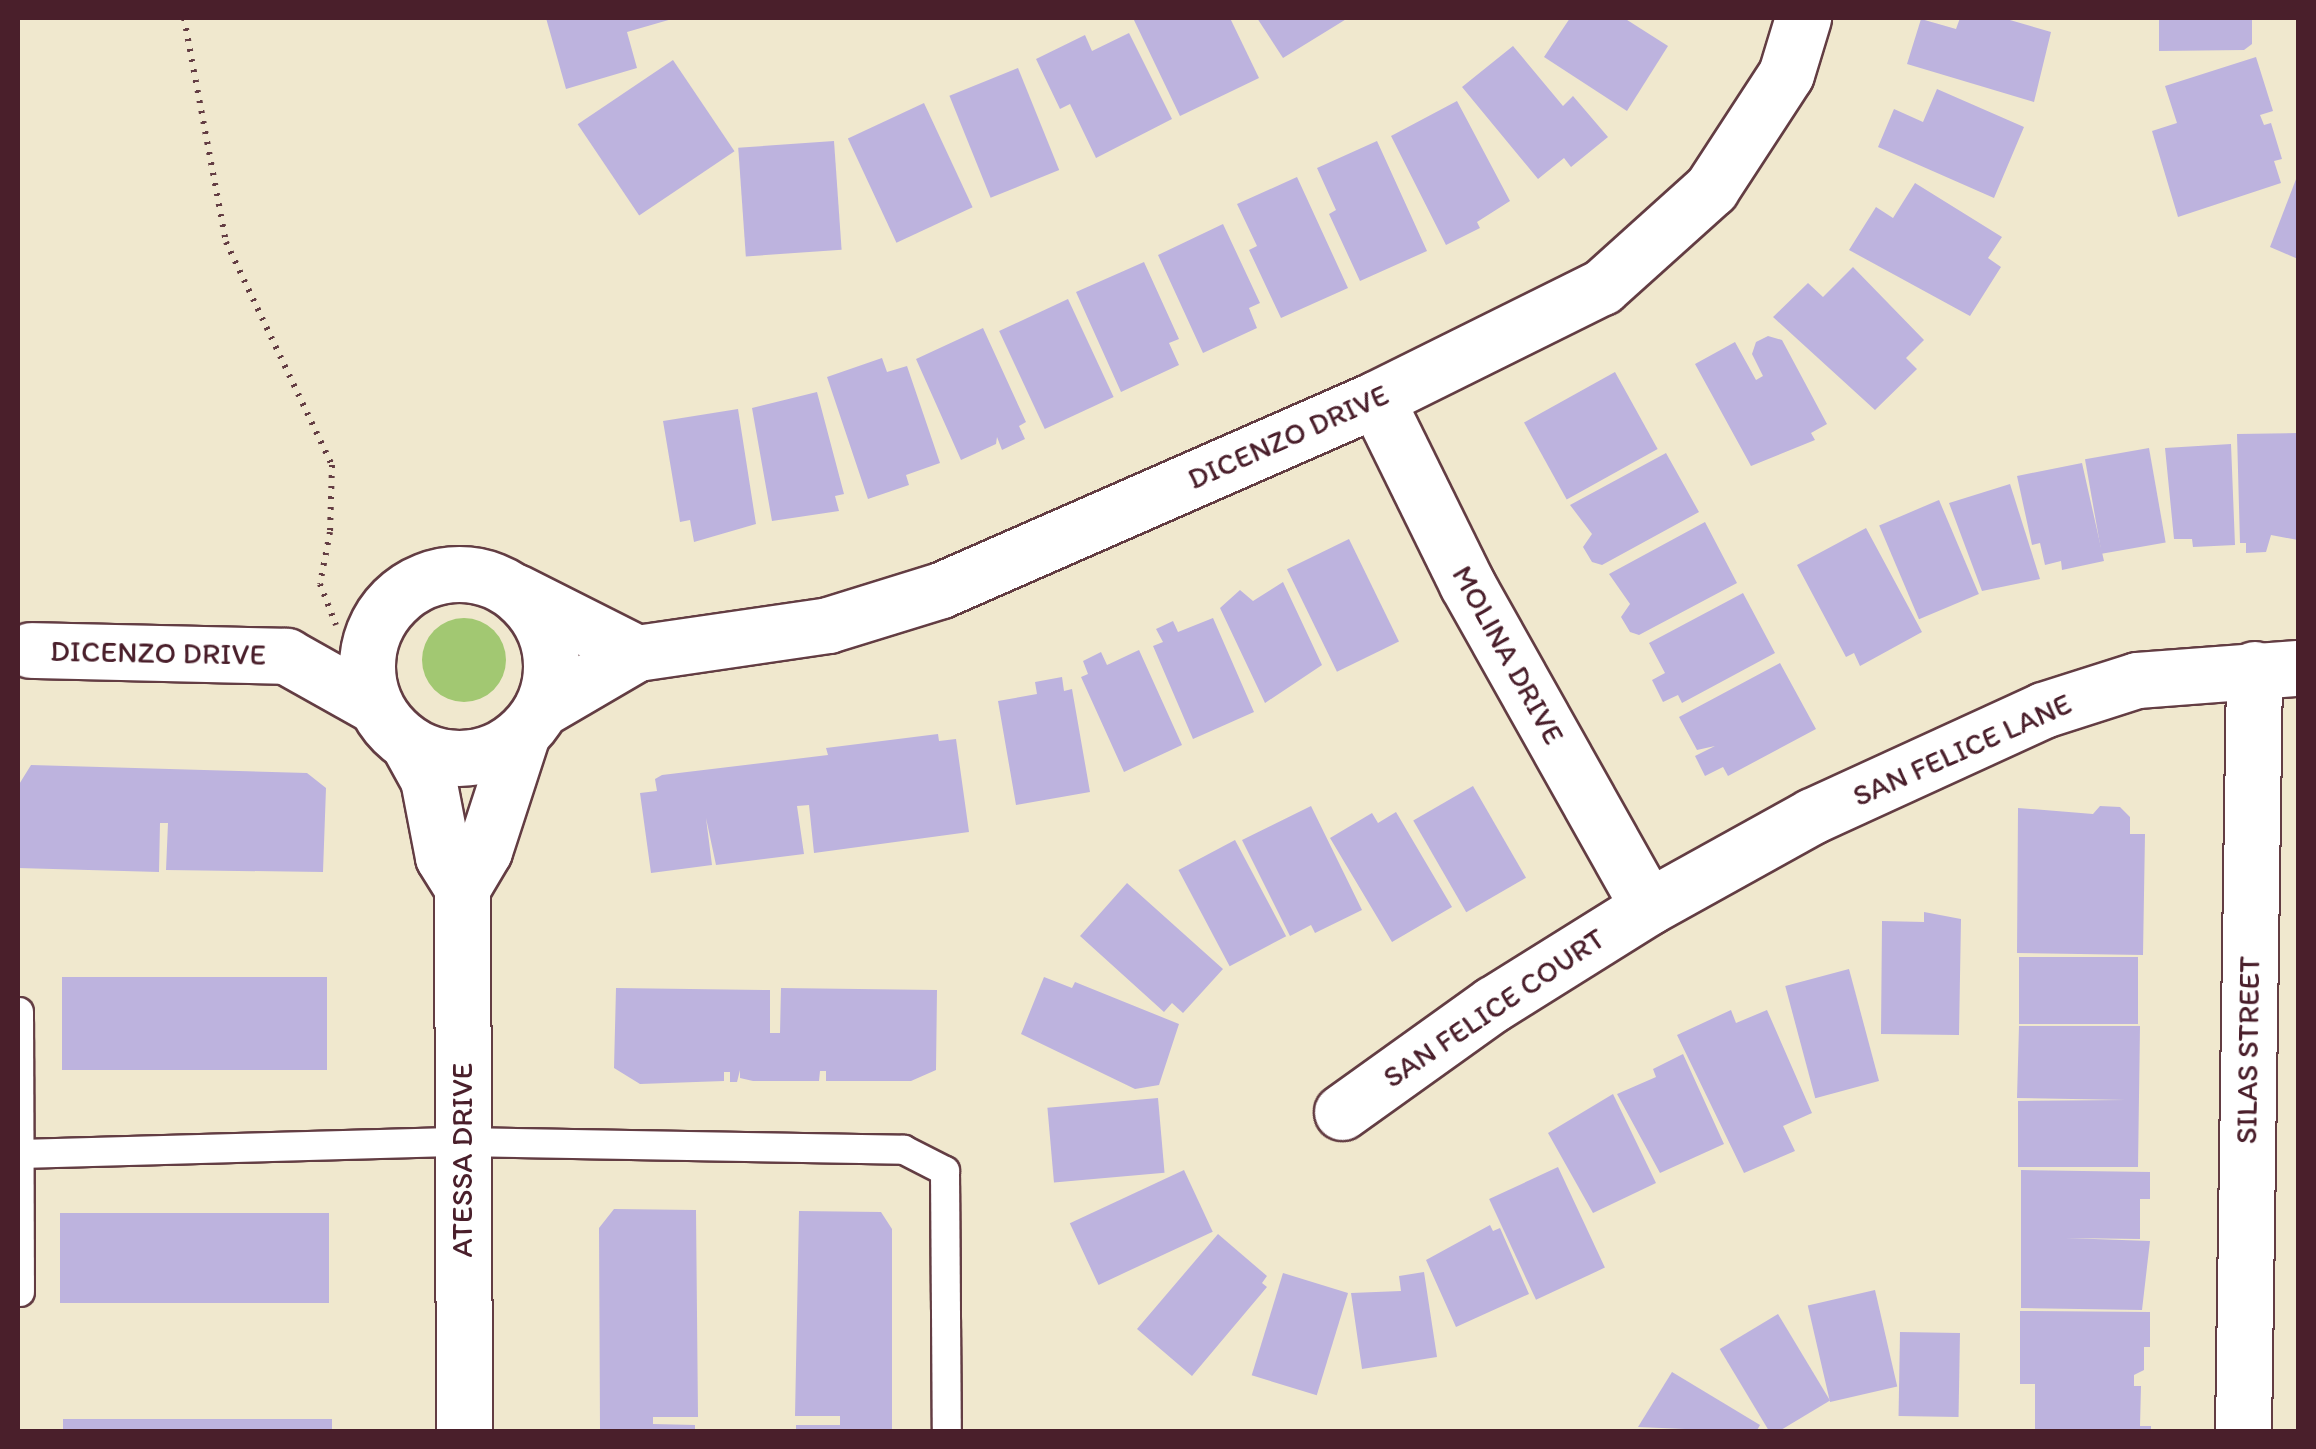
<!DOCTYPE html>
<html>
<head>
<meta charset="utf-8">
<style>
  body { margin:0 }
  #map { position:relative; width:2316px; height:1449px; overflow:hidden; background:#f0e8ce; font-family:Itim,sans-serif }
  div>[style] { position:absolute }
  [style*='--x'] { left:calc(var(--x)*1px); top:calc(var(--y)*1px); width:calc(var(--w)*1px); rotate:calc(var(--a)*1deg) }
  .green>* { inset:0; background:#a2c872 }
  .round { border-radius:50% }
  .building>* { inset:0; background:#bdb3de; transform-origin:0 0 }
  .path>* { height:6px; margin-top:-3px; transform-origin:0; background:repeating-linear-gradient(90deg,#633d43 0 2.5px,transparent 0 10.5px) }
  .roads { filter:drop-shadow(2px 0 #633d43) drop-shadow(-2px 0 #633d43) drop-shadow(0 2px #633d43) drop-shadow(0 -2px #633d43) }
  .lane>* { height:28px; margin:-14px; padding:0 14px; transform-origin:14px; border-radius:14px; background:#fff }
  .street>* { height:55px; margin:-27.5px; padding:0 27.5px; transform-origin:27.5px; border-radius:27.5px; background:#fff }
  .street>.ring { margin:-27.5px; padding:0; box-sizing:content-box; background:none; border:55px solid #fff; border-radius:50% }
  span { translate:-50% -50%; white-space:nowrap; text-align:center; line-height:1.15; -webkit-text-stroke:9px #fff; paint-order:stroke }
  .street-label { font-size:30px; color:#4a1f2b }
  .frame { position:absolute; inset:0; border:20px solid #4a1f2b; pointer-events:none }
</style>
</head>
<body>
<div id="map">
  <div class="green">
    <div class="round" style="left:422px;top:618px;width:84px;height:84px"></div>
  </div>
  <div class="building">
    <div style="clip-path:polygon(546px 18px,672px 18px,672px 19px,627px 32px,637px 68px,566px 89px)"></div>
    <div style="clip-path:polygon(1133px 18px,1230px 18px,1259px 78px,1180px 116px)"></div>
    <div style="clip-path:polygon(1257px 18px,1348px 18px,1283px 58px)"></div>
    <div style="clip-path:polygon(1570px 18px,1624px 18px,1668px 46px,1627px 111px,1544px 57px)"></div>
    <div style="clip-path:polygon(1960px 18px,2003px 18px,2051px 32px,2034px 102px,1907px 64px,1921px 19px,1956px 29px)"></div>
    <div style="clip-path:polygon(2159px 18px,2252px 18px,2252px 44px,2244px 50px,2159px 51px)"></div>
    <div style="clip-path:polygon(1129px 33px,1172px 119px,1096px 158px,1070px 104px,1060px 109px,1036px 59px,1085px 35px,1092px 51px)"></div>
    <div style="clip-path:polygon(1513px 46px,1563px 106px,1573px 96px,1608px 137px,1571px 167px,1564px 158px,1538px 179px,1462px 87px)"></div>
    <div style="clip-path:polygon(2256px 57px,2273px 111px,2260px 115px,2264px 125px,2271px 123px,2282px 159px,2274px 161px,2281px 183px,2178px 217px,2152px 131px,2177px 123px,2165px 86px)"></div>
    <div style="left:673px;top:60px;width:110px;height:115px;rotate:56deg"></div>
    <div style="left:1018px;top:68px;width:110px;height:74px;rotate:68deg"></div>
    <div style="clip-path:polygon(1937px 89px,2024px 127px,1994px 198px,1878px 147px,1894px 109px,1923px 122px)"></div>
    <div style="clip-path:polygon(1457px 101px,1510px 201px,1477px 222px,1480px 228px,1446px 245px,1391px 136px)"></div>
    <div style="left:924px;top:103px;width:115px;height:84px;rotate:65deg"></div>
    <div style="left:834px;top:141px;width:109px;height:96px;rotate:86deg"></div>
    <div style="clip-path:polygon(1377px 141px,1427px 251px,1360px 281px,1329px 214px,1336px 210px,1317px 168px)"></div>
    <div style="clip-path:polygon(2298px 174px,2298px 259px,2270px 247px)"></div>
    <div style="clip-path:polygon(1297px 177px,1348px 288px,1281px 318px,1249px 250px,1257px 246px,1237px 204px)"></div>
    <div style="clip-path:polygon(1915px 183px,2002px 237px,1988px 258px,2001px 267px,1970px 316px,1849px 250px,1876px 207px,1893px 218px)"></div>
    <div style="clip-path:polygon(1223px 224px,1260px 303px,1249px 308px,1257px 328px,1203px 353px,1158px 255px)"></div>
    <div style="clip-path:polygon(1144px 262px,1179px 339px,1169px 343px,1179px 365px,1121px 392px,1076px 292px)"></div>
    <div style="clip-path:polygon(1853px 267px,1924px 340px,1906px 358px,1917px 369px,1875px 410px,1773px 317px,1808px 283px,1823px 297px)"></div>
    <div style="left:1068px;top:299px;width:108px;height:76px;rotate:65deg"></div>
    <div style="clip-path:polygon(983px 328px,1026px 422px,1019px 426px,1025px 439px,1002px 450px,997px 437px,996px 444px,961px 460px,916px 359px)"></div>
    <div style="clip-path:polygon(1768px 336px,1782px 340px,1827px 424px,1811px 433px,1815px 440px,1751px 466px,1695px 364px,1735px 342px,1756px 380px,1763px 376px,1752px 354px,1756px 342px)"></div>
    <div style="clip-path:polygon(882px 358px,887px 372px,907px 366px,940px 463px,906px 475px,909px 485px,868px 499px,827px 377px)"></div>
    <div style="left:1615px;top:372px;width:88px;height:104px;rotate:61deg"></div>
    <div style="clip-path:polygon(817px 392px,844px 494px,835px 496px,839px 511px,772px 521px,752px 408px)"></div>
    <div style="clip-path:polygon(738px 409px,756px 524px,694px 542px,690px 520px,680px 522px,663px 421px)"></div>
    <div style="clip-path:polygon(2298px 433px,2298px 540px,2271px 535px,2266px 552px,2246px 553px,2246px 543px,2240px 543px,2237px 434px)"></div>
    <div style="clip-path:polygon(2231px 444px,2235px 545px,2193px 547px,2192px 539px,2174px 539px,2165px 448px)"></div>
    <div style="left:2149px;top:448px;width:96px;height:65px;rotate:80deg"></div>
    <div style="clip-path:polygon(1666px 453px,1699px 512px,1602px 565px,1592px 562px,1583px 547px,1592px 534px,1570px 505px)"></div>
    <div style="clip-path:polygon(2082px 463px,2104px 561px,2062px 570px,2061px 561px,2045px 565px,2040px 543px,2032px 545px,2017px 476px)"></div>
    <div style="clip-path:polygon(2010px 484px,2040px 579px,1982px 591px,1949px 503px)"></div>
    <div style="left:1939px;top:500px;width:102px;height:65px;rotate:67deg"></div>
    <div style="clip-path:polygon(1705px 522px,1737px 583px,1639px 635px,1630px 632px,1621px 617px,1630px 604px,1609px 574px)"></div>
    <div style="clip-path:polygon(1866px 528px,1922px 632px,1860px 666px,1854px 653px,1846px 657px,1797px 565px)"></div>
    <div style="left:1349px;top:539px;width:114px;height:69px;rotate:64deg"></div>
    <div style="clip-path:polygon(1283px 582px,1322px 665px,1265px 703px,1220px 608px,1240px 590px,1253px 601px)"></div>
    <div style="clip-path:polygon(1743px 593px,1775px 653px,1682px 703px,1678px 695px,1663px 702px,1652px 680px,1665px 673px,1649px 643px)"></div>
    <div style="clip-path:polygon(1213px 618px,1254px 712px,1193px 739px,1153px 646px,1163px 642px,1156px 629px,1173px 621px,1178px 632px)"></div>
    <div style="clip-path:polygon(1139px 650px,1182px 745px,1124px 772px,1081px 677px,1088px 674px,1083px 661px,1101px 652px,1107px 665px)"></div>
    <div style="clip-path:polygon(1780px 663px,1816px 729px,1728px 776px,1723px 767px,1705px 776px,1695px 756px,1715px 746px,1697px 750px,1679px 717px)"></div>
    <div style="clip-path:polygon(1062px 677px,1064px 691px,1072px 689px,1090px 792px,1016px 805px,998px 701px,1037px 694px,1035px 682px)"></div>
    <div style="clip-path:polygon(938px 734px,939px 741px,956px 739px,969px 832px,814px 853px,809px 805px,797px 806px,804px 854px,716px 865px,706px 818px,712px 865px,651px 873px,640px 793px,657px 791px,655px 779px,662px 775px,828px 755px,826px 748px)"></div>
    <div style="clip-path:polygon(31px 765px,307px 773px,326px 788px,323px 872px,166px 870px,168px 823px,160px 823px,159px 872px,18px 868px,18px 786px)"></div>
    <div style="left:1473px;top:786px;width:106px;height:69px;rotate:60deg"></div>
    <div style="clip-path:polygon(1311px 806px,1362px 910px,1315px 933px,1311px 925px,1290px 936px,1242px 840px)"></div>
    <div style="clip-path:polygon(2100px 806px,2120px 807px,2130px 817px,2130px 834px,2145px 834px,2143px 955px,2017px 953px,2018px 808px,2093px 814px)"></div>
    <div style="clip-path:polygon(1396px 812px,1452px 907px,1392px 942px,1330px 838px,1372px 813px,1378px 823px)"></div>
    <div style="left:1235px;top:840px;width:109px;height:64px;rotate:62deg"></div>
    <div style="clip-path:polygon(1127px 883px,1223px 969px,1183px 1013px,1172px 1003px,1164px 1012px,1080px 936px)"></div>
    <div style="clip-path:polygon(1924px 912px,1961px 919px,1959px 1035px,1881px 1034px,1882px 921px,1924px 922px)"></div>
    <div style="left:2019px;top:957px;width:119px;height:67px"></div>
    <div style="left:1849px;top:969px;width:116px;height:66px;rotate:75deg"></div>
    <div style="left:62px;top:977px;width:265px;height:93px"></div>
    <div style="clip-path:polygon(1044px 977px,1072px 988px,1075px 982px,1179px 1024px,1159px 1085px,1135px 1089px,1021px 1034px)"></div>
    <div style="clip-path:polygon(616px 988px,770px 990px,770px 1033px,780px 1033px,781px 988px,937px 990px,936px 1070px,911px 1081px,826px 1081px,826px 1071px,820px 1071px,819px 1081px,753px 1081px,740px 1078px,740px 1070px,737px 1082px,730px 1082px,730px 1072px,724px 1072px,724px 1081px,640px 1084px,614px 1068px)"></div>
    <div style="clip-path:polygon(1731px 1010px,1736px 1023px,1767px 1010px,1812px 1113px,1783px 1126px,1795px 1151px,1744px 1173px,1677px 1035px)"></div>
    <div style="clip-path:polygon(2019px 1026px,2140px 1026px,2138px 1167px,2018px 1167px,2018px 1101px,2126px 1100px,2017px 1098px)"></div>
    <div style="clip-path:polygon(1683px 1054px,1724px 1144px,1660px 1173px,1617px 1094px,1656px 1077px,1653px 1069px)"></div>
    <div style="clip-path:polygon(1613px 1094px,1656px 1183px,1593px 1213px,1548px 1133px)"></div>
    <div style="left:1158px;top:1098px;width:75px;height:111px;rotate:85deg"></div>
    <div style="left:1558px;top:1167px;width:111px;height:76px;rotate:65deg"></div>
    <div style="left:1184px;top:1170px;width:68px;height:126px;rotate:65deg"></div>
    <div style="clip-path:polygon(2021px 1170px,2150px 1172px,2150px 1199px,2140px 1199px,2140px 1239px,2066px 1238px,2150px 1241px,2142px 1310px,2021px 1308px)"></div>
    <div style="clip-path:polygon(614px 1209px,696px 1210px,698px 1417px,653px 1417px,653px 1424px,695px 1425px,695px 1432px,600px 1432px,599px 1228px)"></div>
    <div style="clip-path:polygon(799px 1211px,881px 1212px,892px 1229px,892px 1432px,796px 1432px,796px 1425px,840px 1425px,840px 1416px,795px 1416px)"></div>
    <div style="left:329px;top:1213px;width:90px;height:269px;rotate:90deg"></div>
    <div style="clip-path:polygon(1490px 1225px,1493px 1231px,1500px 1228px,1529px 1294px,1456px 1327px,1426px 1260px)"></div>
    <div style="clip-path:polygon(1218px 1234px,1267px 1276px,1262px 1283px,1267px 1287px,1192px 1376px,1137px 1329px)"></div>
    <div style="clip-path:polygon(1424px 1272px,1437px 1357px,1362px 1369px,1351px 1293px,1401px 1291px,1399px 1276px)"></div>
    <div style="left:1283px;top:1273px;width:68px;height:107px;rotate:17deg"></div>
    <div style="left:1875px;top:1290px;width:99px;height:69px;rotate:77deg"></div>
    <div style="clip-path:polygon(2020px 1311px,2150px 1312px,2150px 1347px,2144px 1347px,2144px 1370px,2134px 1375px,2134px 1386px,2141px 1386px,2140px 1426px,2151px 1426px,2151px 1432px,2035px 1432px,2035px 1384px,2020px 1384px)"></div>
    <div style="left:1778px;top:1314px;width:101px;height:68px;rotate:59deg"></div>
    <div style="left:1900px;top:1332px;width:60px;height:84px;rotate:1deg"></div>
    <div style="clip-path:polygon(1672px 1372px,1760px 1425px,1756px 1432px,1638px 1427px)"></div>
    <div style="left:63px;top:1419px;width:269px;height:13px"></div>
  </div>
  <div class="path">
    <div style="--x:184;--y:18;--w:228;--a:79.4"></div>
    <div style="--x:226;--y:242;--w:247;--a:64.6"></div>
    <div style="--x:332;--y:465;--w:67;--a:91.7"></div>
    <div style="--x:330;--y:532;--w:53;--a:100.9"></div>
    <div style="--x:320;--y:584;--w:44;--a:68.7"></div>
  </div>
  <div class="roads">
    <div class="lane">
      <div style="--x:19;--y:1012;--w:280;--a:89.8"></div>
      <div style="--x:20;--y:1154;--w:441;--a:-1.6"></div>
      <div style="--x:461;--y:1142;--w:443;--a:1"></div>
      <div style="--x:904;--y:1150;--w:46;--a:27.1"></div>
      <div style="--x:945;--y:1171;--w:261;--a:89.6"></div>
    </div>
    <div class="street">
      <div style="--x:1376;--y:399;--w:206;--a:63.8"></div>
      <div style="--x:1467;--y:584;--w:370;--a:60.7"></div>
      <div class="ring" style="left:367px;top:574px;width:129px;height:129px"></div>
      <div style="--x:516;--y:592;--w:136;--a:26.8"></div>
      <div style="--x:31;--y:650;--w:255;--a:1.3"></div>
      <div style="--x:286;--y:656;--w:102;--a:29.3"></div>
      <div style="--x:541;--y:709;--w:111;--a:-30.3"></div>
      <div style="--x:637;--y:653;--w:193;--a:-8.3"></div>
      <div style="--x:828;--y:625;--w:118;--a:-17.2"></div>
      <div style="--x:941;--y:590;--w:475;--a:-23.7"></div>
      <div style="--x:1376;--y:399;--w:252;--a:-26.4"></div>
      <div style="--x:1602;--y:287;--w:147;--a:-42"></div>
      <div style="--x:1711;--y:189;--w:137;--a:-56.9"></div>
      <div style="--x:1786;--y:74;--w:59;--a:-73.1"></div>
      <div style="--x:409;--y:745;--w:39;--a:61"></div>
      <div style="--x:428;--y:779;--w:79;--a:79.1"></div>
      <div style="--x:443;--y:857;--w:36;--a:58"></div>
      <div style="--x:1342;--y:1112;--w:186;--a:-35.6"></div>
      <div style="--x:1493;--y:1004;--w:183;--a:-32"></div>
      <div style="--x:1648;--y:907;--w:188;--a:-29"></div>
      <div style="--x:1812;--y:816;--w:254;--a:-24.6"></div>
      <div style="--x:2043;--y:710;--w:99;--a:-17.7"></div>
      <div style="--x:2137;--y:680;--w:161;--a:-4.3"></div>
      <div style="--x:464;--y:1432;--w:544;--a:-90.21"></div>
      <div style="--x:462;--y:888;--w:43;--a:-59.3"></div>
      <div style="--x:484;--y:851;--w:123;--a:-72"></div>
      <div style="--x:2243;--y:1432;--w:763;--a:-89.17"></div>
    </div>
  </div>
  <div class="street-label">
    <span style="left:1288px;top:437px;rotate:-24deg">DICENZO DRIVE</span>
    <span style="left:158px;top:653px;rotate:1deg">DICENZO DRIVE</span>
    <span style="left:1508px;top:655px;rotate:61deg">MOLINA DRIVE</span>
    <span style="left:1962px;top:750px;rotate:-24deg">SAN FELICE LANE</span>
    <span style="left:1494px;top:1008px;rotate:-34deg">SAN FELICE COURT</span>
    <span style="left:2248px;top:1050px;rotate:-89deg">SILAS STREET</span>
    <span style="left:462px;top:1160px;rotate:-90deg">ATESSA DRIVE</span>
  </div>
  <div class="frame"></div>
</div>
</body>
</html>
